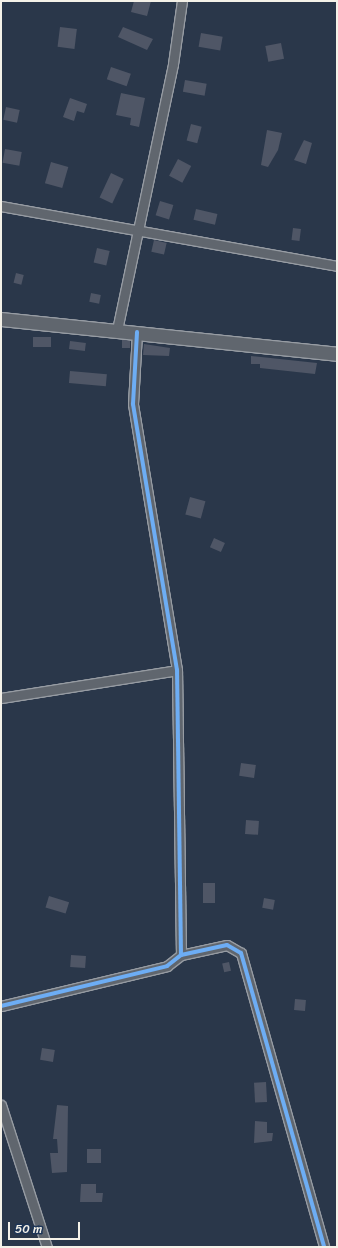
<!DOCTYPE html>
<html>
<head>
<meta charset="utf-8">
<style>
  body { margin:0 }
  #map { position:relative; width:338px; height:1248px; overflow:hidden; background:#2a374a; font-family:Sriracha,sans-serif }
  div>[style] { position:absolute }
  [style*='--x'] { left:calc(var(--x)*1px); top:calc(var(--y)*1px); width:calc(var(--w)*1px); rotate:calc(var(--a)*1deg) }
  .building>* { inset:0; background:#4f5666; transform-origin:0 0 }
  .roads { filter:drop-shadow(1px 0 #979ca3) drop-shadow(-1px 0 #979ca3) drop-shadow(0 1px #979ca3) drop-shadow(0 -1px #979ca3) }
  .minor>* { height:9px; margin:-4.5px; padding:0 4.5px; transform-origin:4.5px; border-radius:4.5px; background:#60666e }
  .secondary>* { height:13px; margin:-6.5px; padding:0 6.5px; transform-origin:6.5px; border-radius:6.5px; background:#60666e }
  .cycleway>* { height:4px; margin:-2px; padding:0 2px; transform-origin:2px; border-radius:2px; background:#6dadf4 }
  span { translate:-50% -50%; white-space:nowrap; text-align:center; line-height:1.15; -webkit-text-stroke:4px #1d3557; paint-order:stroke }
  .frame { position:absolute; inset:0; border:2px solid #f4f1e8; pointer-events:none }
  .scale { position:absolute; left:8px; top:1222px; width:72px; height:18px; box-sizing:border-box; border:2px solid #f4f1e8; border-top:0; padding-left:5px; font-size:12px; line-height:14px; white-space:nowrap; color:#f4f1e8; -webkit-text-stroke:3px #1d3557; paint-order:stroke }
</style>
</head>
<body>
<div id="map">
  <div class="building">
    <div style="clip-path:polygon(134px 1px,151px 1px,147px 16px,131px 12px)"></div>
    <div style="left:60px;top:27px;width:17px;height:20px;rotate:7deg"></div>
    <div style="clip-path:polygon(123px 27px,153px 39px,147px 50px,118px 37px)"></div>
    <div style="left:201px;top:33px;width:22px;height:14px;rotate:10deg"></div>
    <div style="left:281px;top:43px;width:16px;height:16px;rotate:79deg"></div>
    <div style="left:111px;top:67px;width:21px;height:13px;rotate:19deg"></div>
    <div style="left:185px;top:80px;width:22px;height:12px;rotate:10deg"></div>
    <div style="clip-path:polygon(121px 93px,145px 98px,139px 127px,130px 125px,131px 118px,116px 115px)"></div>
    <div style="clip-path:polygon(70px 98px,87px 104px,84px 113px,77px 111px,74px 121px,63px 117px)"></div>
    <div style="left:6px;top:107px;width:14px;height:13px;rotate:12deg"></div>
    <div style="left:191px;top:124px;width:11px;height:17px;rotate:15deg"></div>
    <div style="clip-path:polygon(267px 130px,282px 133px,278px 150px,268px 167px,261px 165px)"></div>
    <div style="clip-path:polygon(304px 140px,312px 143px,306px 164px,294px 160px)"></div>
    <div style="left:5px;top:149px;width:17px;height:14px;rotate:10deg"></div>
    <div style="left:178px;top:159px;width:15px;height:19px;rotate:28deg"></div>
    <div style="left:51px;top:162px;width:18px;height:22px;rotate:16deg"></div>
    <div style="left:111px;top:173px;width:14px;height:27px;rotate:25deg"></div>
    <div style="left:160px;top:201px;width:14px;height:15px;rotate:17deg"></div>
    <div style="left:196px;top:209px;width:22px;height:11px;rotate:13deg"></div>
    <div style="left:293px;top:228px;width:8px;height:12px;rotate:7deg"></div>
    <div style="left:154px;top:240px;width:13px;height:12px;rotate:13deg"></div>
    <div style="left:97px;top:248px;width:13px;height:15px;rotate:13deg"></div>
    <div style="left:16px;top:273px;width:8px;height:10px;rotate:14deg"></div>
    <div style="left:91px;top:293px;width:10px;height:9px;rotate:11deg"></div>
    <div style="left:33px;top:337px;width:18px;height:10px"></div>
    <div style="left:122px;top:340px;width:8px;height:8px"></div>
    <div style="left:70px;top:341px;width:16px;height:8px;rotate:7deg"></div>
    <div style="clip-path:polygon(144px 344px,170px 348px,169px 356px,143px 355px)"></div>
    <div style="clip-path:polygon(251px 356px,317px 363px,315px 374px,260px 368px,260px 364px,251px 364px)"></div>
    <div style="left:70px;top:371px;width:37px;height:12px;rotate:5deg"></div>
    <div style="left:190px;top:497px;width:16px;height:18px;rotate:15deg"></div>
    <div style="left:214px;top:538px;width:12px;height:10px;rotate:24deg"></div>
    <div style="left:241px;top:763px;width:15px;height:13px;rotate:8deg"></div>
    <div style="left:246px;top:820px;width:13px;height:14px;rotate:4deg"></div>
    <div style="left:203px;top:883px;width:12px;height:20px"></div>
    <div style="left:49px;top:896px;width:21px;height:12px;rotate:17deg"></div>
    <div style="left:264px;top:898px;width:11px;height:10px;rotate:10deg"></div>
    <div style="left:71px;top:955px;width:15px;height:12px;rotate:4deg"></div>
    <div style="left:229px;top:962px;width:9px;height:7px;rotate:77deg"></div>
    <div style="left:295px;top:999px;width:11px;height:11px;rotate:5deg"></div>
    <div style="left:42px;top:1048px;width:13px;height:12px;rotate:9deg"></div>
    <div style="left:266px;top:1082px;width:20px;height:12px;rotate:87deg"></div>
    <div style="clip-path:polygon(57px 1105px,68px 1106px,67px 1172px,52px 1173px,50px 1153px,58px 1153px,57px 1139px,53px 1139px)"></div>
    <div style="clip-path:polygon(255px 1121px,267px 1122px,267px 1133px,273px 1133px,272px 1141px,254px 1143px)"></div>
    <div style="left:87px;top:1149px;width:14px;height:14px"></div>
    <div style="clip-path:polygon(81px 1184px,96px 1184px,96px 1193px,103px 1193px,102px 1202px,80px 1202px)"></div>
  </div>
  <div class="roads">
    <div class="minor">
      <div style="--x:1;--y:206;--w:341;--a:10.1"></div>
      <div style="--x:117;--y:330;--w:272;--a:-78.1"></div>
      <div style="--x:173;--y:64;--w:64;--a:-81.9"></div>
      <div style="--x:1;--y:698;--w:178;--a:-9"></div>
      <div style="--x:181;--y:955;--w:47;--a:-12.3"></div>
      <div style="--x:227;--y:945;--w:16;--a:30"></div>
      <div style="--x:241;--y:953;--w:305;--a:74.2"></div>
      <div style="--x:1;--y:1006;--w:171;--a:-13.5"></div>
      <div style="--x:167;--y:966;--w:18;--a:-38"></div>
      <div style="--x:181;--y:955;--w:285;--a:-90.8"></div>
      <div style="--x:177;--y:670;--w:270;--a:-99.4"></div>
      <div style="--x:133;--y:404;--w:72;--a:-86.8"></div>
      <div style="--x:1;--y:1105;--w:149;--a:72.1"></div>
    </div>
    <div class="secondary">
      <div style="--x:1;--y:319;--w:338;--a:5.9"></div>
    </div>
  </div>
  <div class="cycleway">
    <div style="--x:181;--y:955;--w:47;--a:-12.3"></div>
    <div style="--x:227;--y:945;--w:16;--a:30"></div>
    <div style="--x:241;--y:953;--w:305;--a:74.2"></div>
    <div style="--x:1;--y:1006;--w:171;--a:-13.5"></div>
    <div style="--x:167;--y:966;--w:18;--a:-38"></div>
    <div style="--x:181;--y:955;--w:285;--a:-90.8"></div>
    <div style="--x:177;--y:670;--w:270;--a:-99.4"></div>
    <div style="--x:133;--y:404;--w:72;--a:-86.8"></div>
  </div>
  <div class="frame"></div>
  <div class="scale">50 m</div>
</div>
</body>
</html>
